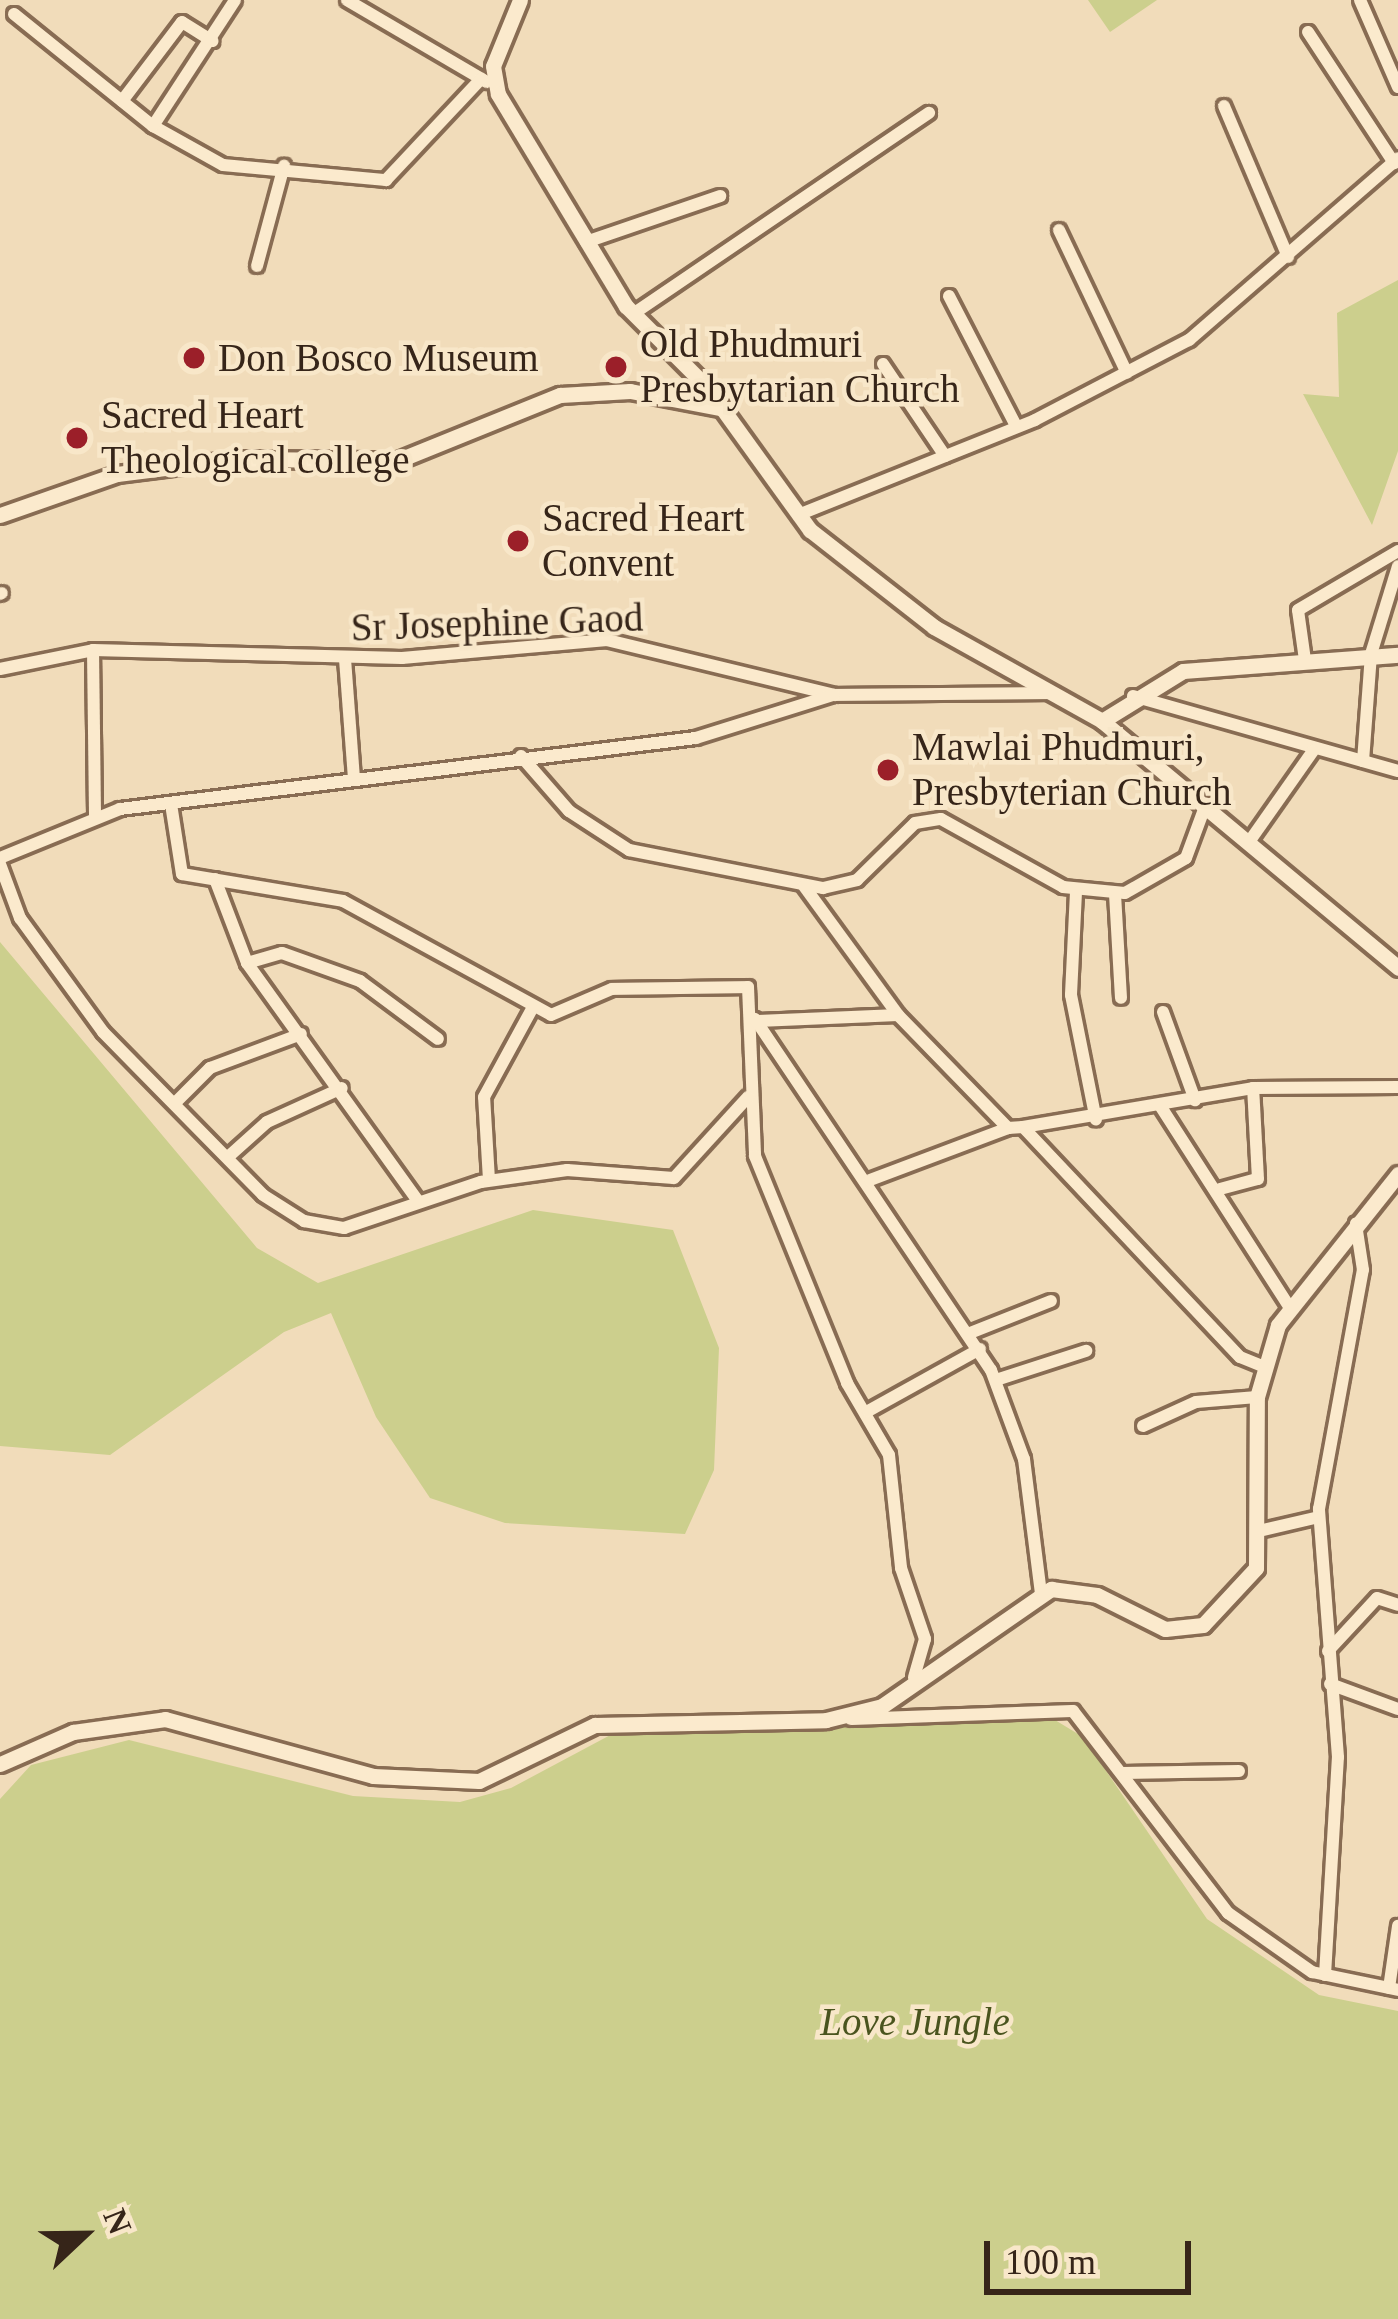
<!DOCTYPE html>
<html>
<head>
<meta charset="utf-8">
<style>
  body { margin:0 }
  #map { position:relative; width:1398px; height:2319px; overflow:hidden; background:#f1dcba; font-family:Georgia,serif }
  div>[style] { position:absolute }
  [style*='--x'] { left:calc(var(--x)*1px); top:calc(var(--y)*1px); width:calc(var(--w)*1px); rotate:calc(var(--a)*1deg) }
  .green>* { inset:0; background:#cccf8d }
  .roads { filter:drop-shadow(3px 0 #886c53) drop-shadow(-3px 0 #886c53) drop-shadow(0 3px #886c53) drop-shadow(0 -3px #886c53) }
  .minor>* { height:12px; margin:-6px; padding:0 6px; transform-origin:6px; border-radius:6px; background:#fbeacd }
  .tertiary>* { height:15px; margin:-7.5px; padding:0 7.5px; transform-origin:7.5px; border-radius:7.5px; background:#fbeacd }
  .dots>* { width:33px; height:33px; translate:-50% -50%; box-sizing:border-box; border:6px solid #f8e7c9; border-radius:50% }
  span { translate:-50% -50%; white-space:nowrap; text-align:center; line-height:1.15; -webkit-text-stroke:9px #f8e7c9; paint-order:stroke }
  .poi-label { font-size:39px; color:#362519 }
  .left { translate:0 -50%; text-align:left }
  .street-label { font-size:39px; color:#362519 }
  .park-label { font-size:39px; color:#4a541e; font-style:italic }
  .north { position:absolute; left:24px; top:2175px; width:120px; height:120px; -webkit-text-stroke:9px #f8e7c9; paint-order:stroke; rotate:68deg; font-size:33px; font-weight:700; line-height:48px; text-align:center; color:#362519 }
  .north::after { content:''; display:block; margin:auto; width:42px; height:54px; background:#362519; clip-path:polygon(50% 0,100% 100%,50% 72%,0 100%) }
  .scale { position:absolute; left:984px; top:2241px; width:207px; height:54px; box-sizing:border-box; border:6px solid #362519; border-top:0; padding-left:15px; font-size:36px; line-height:42px; white-space:nowrap; color:#362519; -webkit-text-stroke:9px #f8e7c9; paint-order:stroke }
</style>
</head>
<body>
<div id="map">
  <div class="green">
    <div style="clip-path:polygon(1088px 0,1157px 0,1110px 32px)"></div>
    <div style="clip-path:polygon(1398px 280px,1398px 451px,1372px 525px,1303px 394px,1339px 397px,1337px 313px)"></div>
    <div style="clip-path:polygon(0 942px,257px 1248px,318px 1283px,533px 1210px,673px 1230px,719px 1348px,714px 1470px,685px 1534px,505px 1523px,430px 1498px,376px 1417px,331px 1313px,284px 1332px,110px 1455px,0 1446px)"></div>
    <div style="clip-path:polygon(1055px 1720px,1083px 1737px,1207px 1919px,1319px 1995px,1398px 2011px,1398px 2319px,0 2319px,0 1799px,31px 1765px,129px 1740px,353px 1796px,460px 1802px,511px 1788px,616px 1732px)"></div>
  </div>
  <div class="roads">
    <div class="minor">
      <div style="--x:347;--y:0;--w:162;--a:30.4"></div>
      <div style="--x:1360;--y:0;--w:95;--a:66.4"></div>
      <div style="--x:14;--y:14;--w:179;--a:38.9"></div>
      <div style="--x:153;--y:126;--w:80;--a:29.1"></div>
      <div style="--x:223;--y:165;--w:164;--a:5.3"></div>
      <div style="--x:386;--y:180;--w:139;--a:-46.8"></div>
      <div style="--x:1308;--y:32;--w:157;--a:56.7"></div>
      <div style="--x:122;--y:101;--w:99;--a:-52.8"></div>
      <div style="--x:182;--y:22;--w:36;--a:32"></div>
      <div style="--x:1224;--y:106;--w:164;--a:67"></div>
      <div style="--x:153;--y:126;--w:150;--a:-56.9"></div>
      <div style="--x:1059;--y:230;--w:158;--a:64.6"></div>
      <div style="--x:586;--y:242;--w:142;--a:-18.9"></div>
      <div style="--x:257;--y:266;--w:104;--a:-74.9"></div>
      <div style="--x:949;--y:296;--w:146;--a:62.7"></div>
      <div style="--x:633;--y:314;--w:358;--a:-34.2"></div>
      <div style="--x:883;--y:364;--w:111;--a:56"></div>
      <div style="--x:798;--y:515;--w:255;--a:-21.8"></div>
      <div style="--x:1035;--y:420;--w:174;--a:-27.5"></div>
      <div style="--x:1189;--y:340;--w:277;--a:-41"></div>
      <div style="--x:0;--y:594;--w:2;--a:-27"></div>
      <div style="--x:93;--y:650;--w:166;--a:89.3"></div>
      <div style="--x:345;--y:659;--w:119;--a:85.7"></div>
      <div style="--x:1305;--y:660;--w:50;--a:-98"></div>
      <div style="--x:1298;--y:610;--w:116;--a:-30.5"></div>
      <div style="--x:0;--y:669;--w:95;--a:-11.5"></div>
      <div style="--x:93;--y:650;--w:309;--a:1.5"></div>
      <div style="--x:402;--y:658;--w:206;--a:-5"></div>
      <div style="--x:607;--y:640;--w:234;--a:13.6"></div>
      <div style="--x:834;--y:695;--w:215;--a:-0.5"></div>
      <div style="--x:1133;--y:696;--w:275;--a:15.8"></div>
      <div style="--x:521;--y:756;--w:73;--a:48.9"></div>
      <div style="--x:569;--y:811;--w:72;--a:33"></div>
      <div style="--x:629;--y:850;--w:198;--a:11.1"></div>
      <div style="--x:823;--y:888;--w:35;--a:-13"></div>
      <div style="--x:857;--y:880;--w:81;--a:-44.5"></div>
      <div style="--x:915;--y:823;--w:26;--a:-9"></div>
      <div style="--x:941;--y:819;--w:140;--a:29.1"></div>
      <div style="--x:1063;--y:887;--w:62;--a:5.5"></div>
      <div style="--x:1125;--y:893;--w:70;--a:-29.8"></div>
      <div style="--x:1186;--y:858;--w:58;--a:-69.7"></div>
      <div style="--x:1363;--y:761;--w:107;--a:-85.7"></div>
      <div style="--x:1371;--y:654;--w:92;--a:-72.9"></div>
      <div style="--x:171;--y:804;--w:71;--a:81.1"></div>
      <div style="--x:182;--y:874;--w:163;--a:9.5"></div>
      <div style="--x:343;--y:901;--w:237;--a:28.7"></div>
      <div style="--x:551;--y:1015;--w:66;--a:-23.1"></div>
      <div style="--x:612;--y:989;--w:136;--a:-0.8"></div>
      <div style="--x:748;--y:987;--w:169;--a:87.6"></div>
      <div style="--x:755;--y:1156;--w:245;--a:67.9"></div>
      <div style="--x:847;--y:1383;--w:83;--a:59.7"></div>
      <div style="--x:889;--y:1455;--w:114;--a:83.9"></div>
      <div style="--x:901;--y:1568;--w:75;--a:71.3"></div>
      <div style="--x:925;--y:1639;--w:40;--a:106"></div>
      <div style="--x:1249;--y:842;--w:111;--a:-54.9"></div>
      <div style="--x:0;--y:858;--w:130;--a:-22.2"></div>
      <div style="--x:120;--y:809;--w:580;--a:-7.03"></div>
      <div style="--x:696;--y:738;--w:144;--a:-17.4"></div>
      <div style="--x:0;--y:864;--w:58;--a:69.7"></div>
      <div style="--x:20;--y:918;--w:141;--a:53.9"></div>
      <div style="--x:103;--y:1032;--w:228;--a:45.5"></div>
      <div style="--x:263;--y:1195;--w:49;--a:32.4"></div>
      <div style="--x:304;--y:1221;--w:41;--a:9.9"></div>
      <div style="--x:344;--y:1228;--w:145;--a:-18.6"></div>
      <div style="--x:481;--y:1182;--w:87;--a:-7.9"></div>
      <div style="--x:567;--y:1170;--w:107;--a:4.3"></div>
      <div style="--x:674;--y:1178;--w:110;--a:-47.6"></div>
      <div style="--x:215;--y:879;--w:90;--a:69.1"></div>
      <div style="--x:247;--y:963;--w:293;--a:54.3"></div>
      <div style="--x:804;--y:886;--w:160;--a:53.9"></div>
      <div style="--x:898;--y:1015;--w:158;--a:45.8"></div>
      <div style="--x:1008;--y:1128;--w:15;--a:-4"></div>
      <div style="--x:1023;--y:1127;--w:316;--a:46.7"></div>
      <div style="--x:1240;--y:1357;--w:24;--a:22"></div>
      <div style="--x:1076;--y:892;--w:103;--a:92.8"></div>
      <div style="--x:1071;--y:995;--w:127;--a:78.7"></div>
      <div style="--x:1115;--y:894;--w:104;--a:86.7"></div>
      <div style="--x:247;--y:963;--w:36;--a:-16"></div>
      <div style="--x:282;--y:953;--w:83;--a:19.7"></div>
      <div style="--x:360;--y:981;--w:97;--a:36.6"></div>
      <div style="--x:1163;--y:1012;--w:94;--a:70"></div>
      <div style="--x:755;--y:1019;--w:423;--a:56.1"></div>
      <div style="--x:991;--y:1370;--w:95;--a:69.7"></div>
      <div style="--x:1024;--y:1459;--w:136;--a:82.8"></div>
      <div style="--x:758;--y:1021;--w:140;--a:-2.5"></div>
      <div style="--x:177;--y:1101;--w:47;--a:-45"></div>
      <div style="--x:210;--y:1068;--w:97;--a:-20.5"></div>
      <div style="--x:1161;--y:1107;--w:235;--a:57.3"></div>
      <div style="--x:1023;--y:1127;--w:233;--a:-9.6"></div>
      <div style="--x:1253;--y:1088;--w:145;--a:-0.4"></div>
      <div style="--x:228;--y:1157;--w:52;--a:-41.9"></div>
      <div style="--x:267;--y:1122;--w:82;--a:-24.4"></div>
      <div style="--x:489;--y:1180;--w:83;--a:-93.4"></div>
      <div style="--x:484;--y:1097;--w:100;--a:-61.4"></div>
      <div style="--x:870;--y:1180;--w:147;--a:-20.6"></div>
      <div style="--x:1220;--y:1189;--w:39;--a:-15"></div>
      <div style="--x:1258;--y:1179;--w:91;--a:-93.1"></div>
      <div style="--x:970;--y:1333;--w:87;--a:-21.6"></div>
      <div style="--x:996;--y:1380;--w:95;--a:-17.9"></div>
      <div style="--x:868;--y:1411;--w:128;--a:-29"></div>
      <div style="--x:1143;--y:1426;--w:58;--a:-24.4"></div>
      <div style="--x:1196;--y:1402;--w:61;--a:-4.7"></div>
      <div style="--x:1263;--y:1530;--w:57;--a:-13.1"></div>
      <div style="--x:1328;--y:1651;--w:72;--a:-47.2"></div>
      <div style="--x:1377;--y:1598;--w:22;--a:18"></div>
      <div style="--x:1330;--y:1684;--w:72;--a:20.2"></div>
      <div style="--x:851;--y:1719;--w:222;--a:-2.1"></div>
      <div style="--x:1073;--y:1711;--w:255;--a:52.5"></div>
      <div style="--x:1228;--y:1913;--w:103;--a:35.1"></div>
      <div style="--x:1312;--y:1972;--w:88;--a:11.8"></div>
      <div style="--x:1123;--y:1773;--w:116;--a:-1"></div>
      <div style="--x:1325;--y:1975;--w:218;--a:-86.6"></div>
      <div style="--x:1338;--y:1757;--w:249;--a:-94.4"></div>
      <div style="--x:1319;--y:1509;--w:243;--a:-79.6"></div>
      <div style="--x:1363;--y:1270;--w:47;--a:-98.7"></div>
      <div style="--x:1389;--y:1988;--w:63;--a:-81.7"></div>
    </div>
    <div class="tertiary">
      <div style="--x:520;--y:0;--w:71;--a:112.2"></div>
      <div style="--x:493;--y:66;--w:28;--a:80"></div>
      <div style="--x:498;--y:94;--w:248;--a:58.9"></div>
      <div style="--x:626;--y:306;--w:113;--a:45"></div>
      <div style="--x:706;--y:386;--w:178;--a:54.2"></div>
      <div style="--x:810;--y:530;--w:157;--a:38"></div>
      <div style="--x:934;--y:627;--w:193;--a:29.2"></div>
      <div style="--x:1102;--y:721;--w:386;--a:39.8"></div>
      <div style="--x:0;--y:515;--w:124;--a:-19.3"></div>
      <div style="--x:117;--y:474;--w:120;--a:-7.2"></div>
      <div style="--x:236;--y:459;--w:163;--a:0.4"></div>
      <div style="--x:399;--y:460;--w:174;--a:-22"></div>
      <div style="--x:560;--y:395;--w:70;--a:-3.3"></div>
      <div style="--x:630;--y:391;--w:96;--a:10.8"></div>
      <div style="--x:1102;--y:721;--w:95;--a:-31.7"></div>
      <div style="--x:1183;--y:671;--w:216;--a:-4.3"></div>
      <div style="--x:0;--y:1764;--w:80;--a:-23.7"></div>
      <div style="--x:73;--y:1732;--w:93;--a:-8"></div>
      <div style="--x:165;--y:1719;--w:216;--a:15.3"></div>
      <div style="--x:373;--y:1776;--w:106;--a:2.7"></div>
      <div style="--x:479;--y:1781;--w:129;--a:-25.8"></div>
      <div style="--x:595;--y:1725;--w:231;--a:-1.2"></div>
      <div style="--x:826;--y:1720;--w:58;--a:-14"></div>
      <div style="--x:882;--y:1706;--w:206;--a:-34.7"></div>
      <div style="--x:1051;--y:1589;--w:46;--a:7.4"></div>
      <div style="--x:1097;--y:1595;--w:76;--a:26.6"></div>
      <div style="--x:1165;--y:1629;--w:38;--a:-6"></div>
      <div style="--x:1203;--y:1625;--w:78;--a:-47.1"></div>
      <div style="--x:1256;--y:1568;--w:171;--a:-89.7"></div>
      <div style="--x:1257;--y:1397;--w:75;--a:-73.7"></div>
      <div style="--x:1278;--y:1325;--w:193;--a:-51.5"></div>
    </div>
  </div>
  <div class="dots">
    <div style="left:194px;top:358px;background:#9b1f29"></div>
    <div style="left:616px;top:367px;background:#9b1f29"></div>
    <div style="left:77px;top:438px;background:#9b1f29"></div>
    <div style="left:518px;top:541px;background:#9b1f29"></div>
    <div style="left:888px;top:770px;background:#9b1f29"></div>
  </div>
  <div class="poi-label">
    <span class="left" style="left:640px;top:367px">Old Phudmuri<br>Presbytarian Church</span>
    <span class="left" style="left:218px;top:358px">Don Bosco Museum</span>
    <span class="left" style="left:101px;top:438px">Sacred Heart<br>Theological college</span>
    <span class="left" style="left:542px;top:541px">Sacred Heart<br>Convent</span>
    <span class="left" style="left:912px;top:770px">Mawlai Phudmuri,<br>Presbyterian Church</span>
  </div>
  <div class="street-label">
    <span style="left:497px;top:623px;rotate:-2deg">Sr Josephine Gaod</span>
  </div>
  <div class="park-label">
    <span style="left:915px;top:2022px">Love Jungle</span>
  </div>
  <div class="north">N</div>
  <div class="scale">100 m</div>
</div>
</body>
</html>
